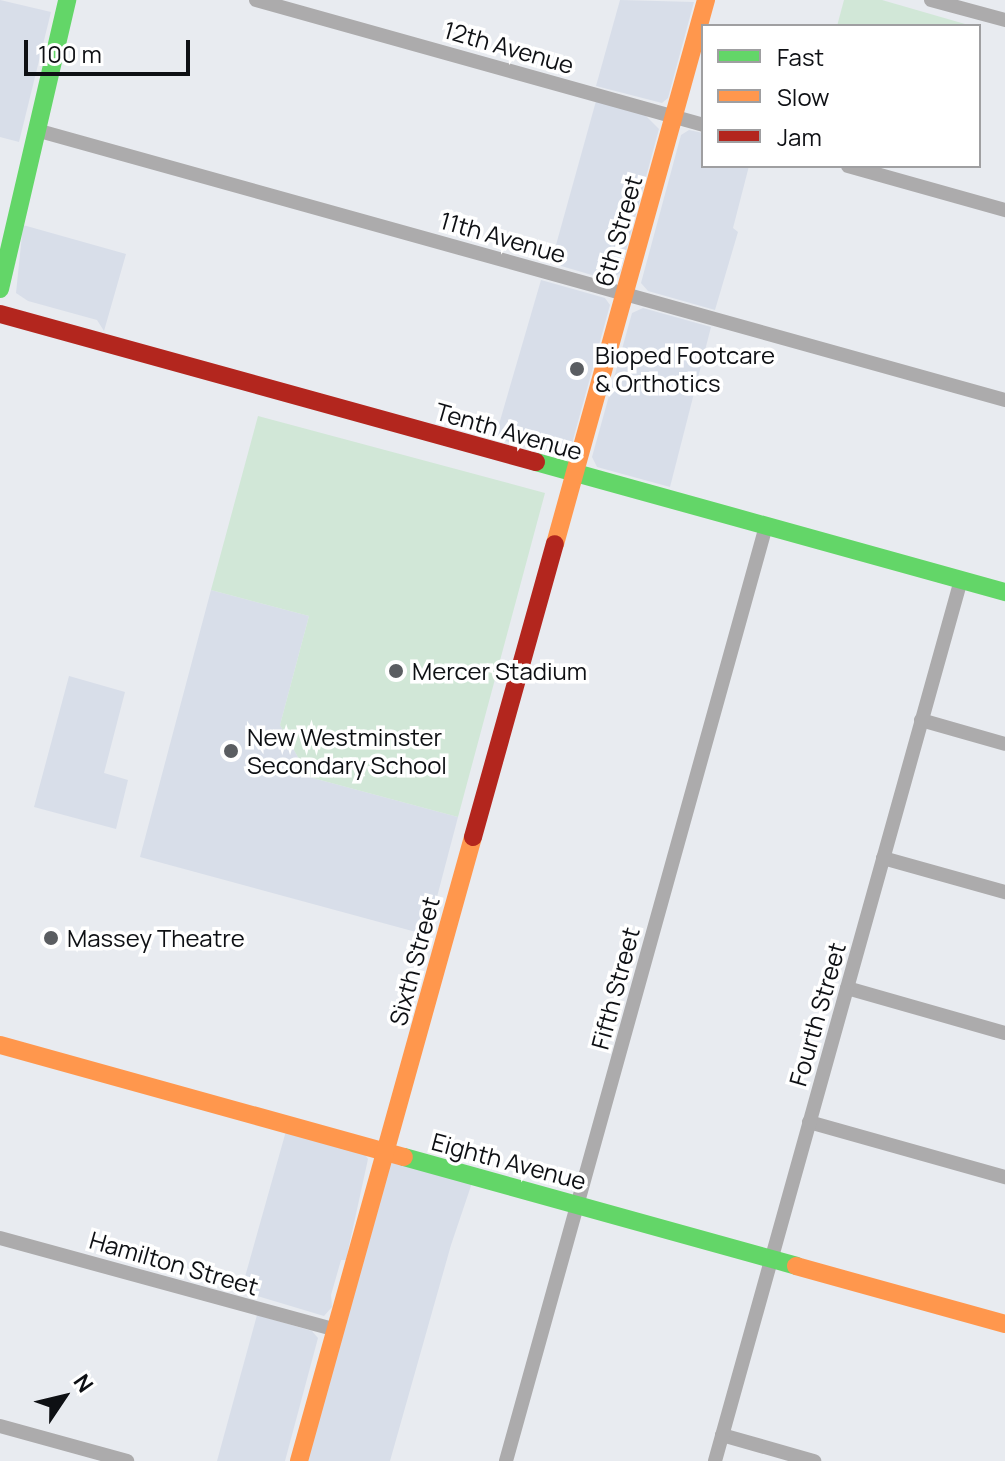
<!DOCTYPE html>
<html>
<head>
<meta charset="utf-8">
<style>
  body { margin:0 }
  #map { position:relative; width:1005px; height:1461px; overflow:hidden; background:#e8ebf0; font-family:Manrope,sans-serif }
  div>[style] { position:absolute }
  [style*='--x'] { left:calc(var(--x)*1px); top:calc(var(--y)*1px); width:calc(var(--w)*1px); rotate:calc(var(--a)*1deg) }
  .built>* { inset:0; background:#d8dee9 }
  .green>* { inset:0; background:#d1e7d7 }
  .street>* { height:14px; margin:-7px; padding:0 7px; transform-origin:7px; border-radius:7px; background:#acabac }
  .fast>* { height:18px; margin:-9px; padding:0 9px; transform-origin:9px; border-radius:9px; background:#63d668 }
  .slow>* { height:18px; margin:-9px; padding:0 9px; transform-origin:9px; border-radius:9px; background:#ff974d }
  .jam>* { height:18px; margin:-9px; padding:0 9px; transform-origin:9px; border-radius:9px; background:#b3261e }
  .dots>* { width:22px; height:22px; translate:-50% -50%; box-sizing:border-box; border:4px solid #fff; border-radius:50% }
  span { translate:-50% -50%; white-space:nowrap; text-align:center; line-height:1.15; -webkit-text-stroke:7px #fff; paint-order:stroke }
  .street-label { font-size:24px; color:#0e1014 }
  .poi-label { font-size:24px; color:#0e1014 }
  .left { translate:0 -50%; text-align:left }
  .legend { position:absolute; left:701px; top:24px; width:280px; height:144px; box-sizing:border-box; background:#fff; border:2px solid #9f9fa1; margin:0; padding:10px 14px; list-style:none; font-size:24px; color:#0e1014 }
  .legend li { display:flex; align-items:center; gap:16px; height:40px }
  .legend b { width:40px; border:2px solid #9f9fa1 }
  .north { position:absolute; left:24px; top:1357px; width:80px; height:80px; -webkit-text-stroke:6px #fff; paint-order:stroke; rotate:55deg; font-size:22px; font-weight:700; line-height:32px; text-align:center; color:#0e1014 }
  .north::after { content:''; display:block; margin:auto; width:28px; height:36px; background:#0e1014; clip-path:polygon(50% 0,100% 100%,50% 72%,0 100%) }
  .scale { position:absolute; left:24px; top:40px; width:166px; height:36px; box-sizing:border-box; border:4px solid #0e1014; border-top:0; padding-left:10px; font-size:24px; line-height:28px; white-space:nowrap; color:#0e1014; -webkit-text-stroke:6px #fff; paint-order:stroke }
</style>
</head>
<body>
<div id="map">
  <div class="built">
    <div style="clip-path:polygon(0 0,51px 12px,19px 142px,0 137px)"></div>
    <div style="clip-path:polygon(620px 0,694px 2px,668px 98px,662px 103px,596px 86px)"></div>
    <div style="clip-path:polygon(596px 101px,644px 114px,659px 129px,620px 273px,609px 280px,551px 263px)"></div>
    <div style="clip-path:polygon(689px 130px,703px 133px,703px 166px,749px 166px,733px 228px,738px 232px,715px 310px,648px 291px,641px 283px,681px 135px)"></div>
    <div style="clip-path:polygon(23px 225px,126px 254px,104px 331px,97px 320px,28px 301px,16px 293px)"></div>
    <div style="clip-path:polygon(541px 280px,605px 298px,610px 305px,570px 451px,562px 457px,495px 438px)"></div>
    <div style="clip-path:polygon(643px 308px,711px 327px,670px 487px,597px 467px,592px 457px,632px 313px)"></div>
    <div style="clip-path:polygon(211px 590px,309px 616px,280px 725px,309px 777px,458px 817px,427px 935px,140px 857px)"></div>
    <div style="clip-path:polygon(69px 676px,125px 692px,104px 773px,128px 780px,116px 829px,34px 807px)"></div>
    <div style="clip-path:polygon(286px 1131px,364px 1153px,368px 1159px,346px 1260px,341px 1260px,331px 1295px,332px 1307px,324px 1316px,241px 1291px)"></div>
    <div style="clip-path:polygon(386px 1151px,474px 1177px,451px 1245px,390px 1461px,299px 1461px)"></div>
    <div style="clip-path:polygon(257px 1315px,312px 1331px,318px 1338px,285px 1461px,217px 1461px)"></div>
  </div>
  <div class="green">
    <div style="clip-path:polygon(844px 0,882px 0,972px 26px,837px 26px)"></div>
    <div style="clip-path:polygon(258px 416px,545px 493px,458px 817px,309px 777px,280px 725px,309px 616px,211px 590px)"></div>
  </div>
  <div class="street">
    <div style="--x:256;--y:0;--w:464;--a:15.6"></div>
    <div style="--x:931;--y:0;--w:77;--a:15.1"></div>
    <div style="--x:36;--y:130;--w:1006;--a:15.57"></div>
    <div style="--x:848;--y:166;--w:163;--a:15.7"></div>
    <div style="--x:921;--y:720;--w:87;--a:15.9"></div>
    <div style="--x:883;--y:858;--w:127;--a:15.6"></div>
    <div style="--x:847;--y:988;--w:164;--a:15.9"></div>
    <div style="--x:809;--y:1122;--w:204;--a:15.7"></div>
    <div style="--x:0;--y:1238;--w:348;--a:15.3"></div>
    <div style="--x:0;--y:1426;--w:132;--a:15.4"></div>
    <div style="--x:722;--y:1435;--w:96;--a:15.8"></div>
    <div style="--x:506;--y:1461;--w:970;--a:-74.46"></div>
    <div style="--x:715;--y:1461;--w:915;--a:-74.4"></div>
  </div>
  <div class="fast">
    <div style="--x:0;--y:289;--w:297;--a:-76.9"></div>
    <div style="--x:536;--y:462;--w:487;--a:15.5"></div>
    <div style="--x:404;--y:1157;--w:407;--a:15.5"></div>
  </div>
  <div class="slow">
    <div style="--x:555;--y:544;--w:565;--a:-74.49"></div>
    <div style="--x:0;--y:1045;--w:419;--a:15.5"></div>
    <div style="--x:796;--y:1266;--w:217;--a:15.5"></div>
    <div style="--x:299;--y:1461;--w:648;--a:-74.42"></div>
  </div>
  <div class="jam">
    <div style="--x:0;--y:314;--w:556;--a:15.44"></div>
    <div style="--x:473;--y:837;--w:304;--a:-74.4"></div>
  </div>
  <div class="dots">
    <div style="left:577px;top:369px;background:#5a5d61"></div>
    <div style="left:396px;top:671px;background:#5a5d61"></div>
    <div style="left:231px;top:751px;background:#5a5d61"></div>
    <div style="left:51px;top:938px;background:#5a5d61"></div>
  </div>
  <div class="street-label">
    <span style="left:509px;top:47px;rotate:16deg">12th Avenue</span>
    <span style="left:618px;top:231px;rotate:-74deg">6th Street</span>
    <span style="left:503px;top:237px;rotate:16deg">11th Avenue</span>
    <span style="left:509px;top:431px;rotate:16deg">Tenth Avenue</span>
    <span style="left:414px;top:961px;rotate:-75deg">Sixth Street</span>
    <span style="left:615px;top:988px;rotate:-75deg">Fifth Street</span>
    <span style="left:817px;top:1014px;rotate:-74deg">Fourth Street</span>
    <span style="left:509px;top:1161px;rotate:15deg">Eighth Avenue</span>
    <span style="left:174px;top:1263px;rotate:16deg">Hamilton Street</span>
  </div>
  <div class="poi-label">
    <span class="left" style="left:595px;top:369px">Bioped Footcare<br>&amp; Orthotics</span>
    <span class="left" style="left:412px;top:671px">Mercer Stadium</span>
    <span class="left" style="left:247px;top:751px">New Westminster<br>Secondary School</span>
    <span class="left" style="left:67px;top:938px">Massey Theatre</span>
  </div>
  <ul class="legend">
  <li><b style="height:10px;background:#63d668"></b>Fast</li>
  <li><b style="height:10px;background:#ff974d"></b>Slow</li>
  <li><b style="height:10px;background:#b3261e"></b>Jam</li>
  </ul>
  <div class="north">N</div>
  <div class="scale">100 m</div>
</div>
</body>
</html>
